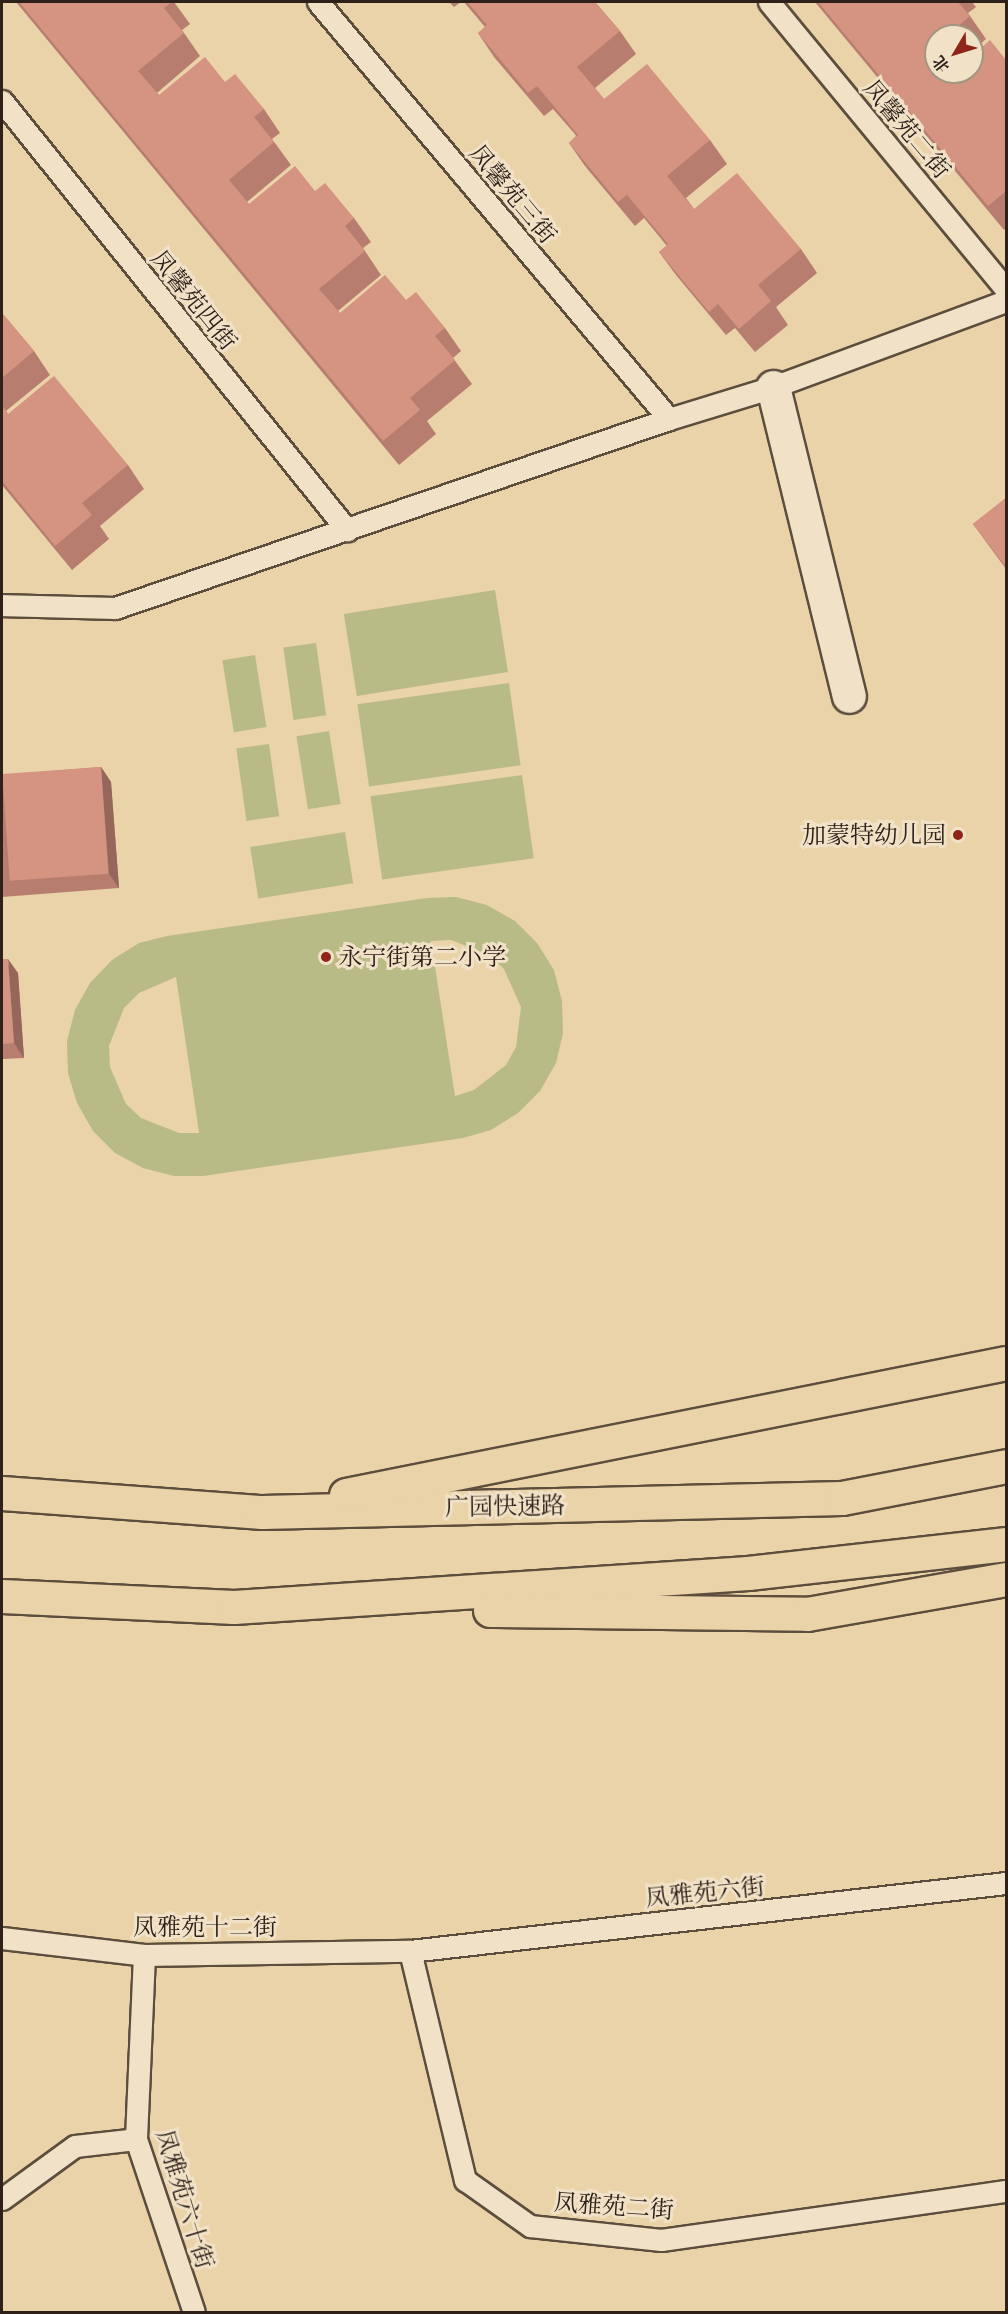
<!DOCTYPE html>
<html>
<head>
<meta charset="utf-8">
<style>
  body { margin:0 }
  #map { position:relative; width:1008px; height:2314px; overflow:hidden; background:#ead2a9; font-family:"EB Garamond","Noto Serif SC",serif }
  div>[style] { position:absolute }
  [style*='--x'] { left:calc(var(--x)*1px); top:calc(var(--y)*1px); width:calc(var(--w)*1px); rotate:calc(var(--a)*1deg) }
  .green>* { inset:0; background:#b9bb86; transform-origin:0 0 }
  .roads { filter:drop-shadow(2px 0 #5c4d3d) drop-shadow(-2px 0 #5c4d3d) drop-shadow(0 2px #5c4d3d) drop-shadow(0 -2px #5c4d3d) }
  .lane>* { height:21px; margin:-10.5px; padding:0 10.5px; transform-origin:10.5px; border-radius:10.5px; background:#f1e2c7 }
  .street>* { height:33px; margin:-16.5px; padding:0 16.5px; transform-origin:16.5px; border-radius:16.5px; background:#f1e2c7 }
  .highway>* { height:33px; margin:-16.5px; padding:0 16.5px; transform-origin:16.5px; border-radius:16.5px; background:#ead2a9 }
  .wall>* { inset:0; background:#b77e6f }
  .shaded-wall>* { inset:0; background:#95675a }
  .building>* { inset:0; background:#d59381; transform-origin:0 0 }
  .dots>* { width:16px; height:16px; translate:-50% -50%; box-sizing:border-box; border:3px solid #f1e2c7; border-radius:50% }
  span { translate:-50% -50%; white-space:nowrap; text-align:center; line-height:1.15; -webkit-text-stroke:6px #f1e2c7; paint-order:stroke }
  .street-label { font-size:24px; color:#2d2119 }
  .poi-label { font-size:24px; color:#2d2119 }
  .right { translate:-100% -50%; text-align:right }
  .left { translate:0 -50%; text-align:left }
  .frame { position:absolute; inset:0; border:3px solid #2d2119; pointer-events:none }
  .north { position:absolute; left:924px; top:24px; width:60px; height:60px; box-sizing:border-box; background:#f1e2c7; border:2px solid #a39581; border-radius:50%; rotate:232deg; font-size:16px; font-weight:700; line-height:24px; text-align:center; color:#2d2119 }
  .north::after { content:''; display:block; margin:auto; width:21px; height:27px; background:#8f2418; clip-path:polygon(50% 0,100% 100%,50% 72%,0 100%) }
</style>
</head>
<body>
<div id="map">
  <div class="green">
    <div style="left:495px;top:590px;width:83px;height:153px;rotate:81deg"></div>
    <div style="left:316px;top:643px;width:73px;height:33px;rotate:82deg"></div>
    <div style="left:255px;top:655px;width:73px;height:33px;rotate:81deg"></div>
    <div style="left:509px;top:683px;width:83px;height:153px;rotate:82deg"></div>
    <div style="left:329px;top:731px;width:74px;height:33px;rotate:81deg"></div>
    <div style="left:269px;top:744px;width:73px;height:33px;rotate:82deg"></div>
    <div style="left:522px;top:775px;width:84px;height:153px;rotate:82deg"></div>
    <div style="left:345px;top:832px;width:52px;height:96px;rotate:81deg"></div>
    <div style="clip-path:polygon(evenodd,456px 897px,487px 905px,515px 921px,537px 943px,554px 970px,562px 1001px,563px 1033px,556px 1063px,540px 1091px,518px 1113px,491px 1130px,463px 1138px,203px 1176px,174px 1176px,143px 1168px,115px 1153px,93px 1131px,77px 1103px,68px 1073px,67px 1041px,75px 1010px,90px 983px,112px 960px,139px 943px,167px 936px,427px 898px,456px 897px,451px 940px,489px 955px,504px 969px,521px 1007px,516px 1047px,506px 1065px,474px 1090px,455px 1096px,431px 941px,451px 940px,456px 897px,176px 977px,199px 1132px,199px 1133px,179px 1133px,141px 1118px,126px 1104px,110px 1067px,109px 1046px,124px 1008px,139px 993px,176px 977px)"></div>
  </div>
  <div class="roads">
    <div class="lane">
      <div style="--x:318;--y:2;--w:545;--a:49.91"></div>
      <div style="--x:769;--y:2;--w:372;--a:50.5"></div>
      <div style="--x:2;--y:101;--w:551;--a:51.19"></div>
      <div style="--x:2;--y:605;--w:113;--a:1.5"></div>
      <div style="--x:115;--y:608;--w:585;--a:-18.84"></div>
      <div style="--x:669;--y:419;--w:109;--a:-17.1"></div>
      <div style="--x:773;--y:387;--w:248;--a:-20.3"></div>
      <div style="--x:2;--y:1938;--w:143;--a:6.8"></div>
      <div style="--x:144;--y:1955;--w:266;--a:-0.9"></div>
      <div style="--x:410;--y:1951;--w:600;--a:-6.51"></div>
      <div style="--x:410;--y:1951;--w:236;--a:76.5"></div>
      <div style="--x:465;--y:2180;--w:80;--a:35.3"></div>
      <div style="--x:530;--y:2226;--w:132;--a:6.1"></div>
      <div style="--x:661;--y:2240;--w:348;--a:-8.1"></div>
      <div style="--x:144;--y:1955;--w:184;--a:92.5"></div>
      <div style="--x:136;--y:2139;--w:182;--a:71.5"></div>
      <div style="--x:2;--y:2199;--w:90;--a:-36"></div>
      <div style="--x:75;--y:2146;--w:61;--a:-6.5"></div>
    </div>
    <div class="street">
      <div style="--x:773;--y:387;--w:318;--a:76.2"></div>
    </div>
    <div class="highway">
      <div style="--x:2;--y:1493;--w:261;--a:4.2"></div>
      <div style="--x:262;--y:1512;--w:580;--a:-1.38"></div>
      <div style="--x:842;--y:1498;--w:167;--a:-11"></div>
      <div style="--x:346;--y:1495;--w:673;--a:-11.31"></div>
      <div style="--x:2;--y:1596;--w:232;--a:2.7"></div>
      <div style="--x:234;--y:1607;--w:515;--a:-3.78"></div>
      <div style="--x:748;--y:1573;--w:260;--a:-6.4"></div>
      <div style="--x:490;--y:1610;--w:317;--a:0.7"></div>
      <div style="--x:807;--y:1614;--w:202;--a:-10"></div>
    </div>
  </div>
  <div class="wall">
    <div style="clip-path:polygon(16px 2px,174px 2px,190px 24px,182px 30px,200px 56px,157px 93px,159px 95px,225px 82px,264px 109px,280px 133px,272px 139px,291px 165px,247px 202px,249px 204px,315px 191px,354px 218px,371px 242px,363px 248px,381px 275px,338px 311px,340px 313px,406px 300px,445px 328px,461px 351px,453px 358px,472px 384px,427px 421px,436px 434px,399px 465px)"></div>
    <div style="clip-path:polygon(449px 2px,461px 2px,454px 7px)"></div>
    <div style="clip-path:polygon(464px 2px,595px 2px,620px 31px,636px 54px,595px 88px,604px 99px,710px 140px,727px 164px,686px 198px,694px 209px,801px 249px,817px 273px,776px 307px,788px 325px,755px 352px,735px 328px,726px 335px,676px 275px,659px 252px,667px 246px,644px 218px,635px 226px,585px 166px,569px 143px,576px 136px,574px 133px,553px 109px,544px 116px,494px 57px,478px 33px,485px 27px)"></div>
    <div style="clip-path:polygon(815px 2px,972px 2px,976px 7px,968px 13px,986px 39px,972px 51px,972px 36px,936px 36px,936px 72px,947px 72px,943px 76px,944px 78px,1006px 60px,1006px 228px,1004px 230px)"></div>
    <div style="clip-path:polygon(2px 313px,34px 351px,50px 375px,6px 411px,8px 414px,128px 465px,144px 489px,100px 526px,109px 539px,72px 570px,2px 485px)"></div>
    <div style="clip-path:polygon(1006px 498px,1006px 569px,973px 524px)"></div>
    <div style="clip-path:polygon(101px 767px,111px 782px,119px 888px,2px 897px,2px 775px)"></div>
    <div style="clip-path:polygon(2px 959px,18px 973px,24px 1058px,2px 1059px)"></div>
  </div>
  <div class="shaded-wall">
    <div style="clip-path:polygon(101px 767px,111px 782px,119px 888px,109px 874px)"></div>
    <div style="clip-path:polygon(8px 959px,18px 973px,24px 1058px,14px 1043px)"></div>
  </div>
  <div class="building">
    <div style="clip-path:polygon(19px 2px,172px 2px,164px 8px,184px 33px,138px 71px,159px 95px,205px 57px,225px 82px,235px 74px,264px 109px,254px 117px,274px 142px,229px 180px,249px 204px,295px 166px,315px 191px,325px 183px,354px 218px,345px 226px,365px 251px,319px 289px,340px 313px,385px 275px,406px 300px,416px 292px,445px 328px,435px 336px,455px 360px,410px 398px,420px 410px,383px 441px)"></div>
    <div style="clip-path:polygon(467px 2px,595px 2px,620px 31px,577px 67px,604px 99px,647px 64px,710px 140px,667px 176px,694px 209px,737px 173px,801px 249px,758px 285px,771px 301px,739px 329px,718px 304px,709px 312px,659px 252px,668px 244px,627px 195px,618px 202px,569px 143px,578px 135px,557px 110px,537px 86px,528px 93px,478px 33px,487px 25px)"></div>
    <div style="clip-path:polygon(818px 2px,958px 2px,970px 16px,946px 36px,936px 36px,936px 44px,924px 54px,936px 68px,936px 72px,939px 72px,944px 78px,952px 72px,972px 72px,972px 56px,990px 40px,1006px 60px,1006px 191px,988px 206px)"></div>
    <div style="clip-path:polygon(2px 313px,34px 351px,2px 378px)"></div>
    <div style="clip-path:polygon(54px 376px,128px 465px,82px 503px,92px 515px,55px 546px,2px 481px,2px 405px,8px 414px)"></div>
    <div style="clip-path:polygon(1006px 498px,1006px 567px,973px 524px)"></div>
    <div style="left:101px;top:767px;width:107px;height:99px;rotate:86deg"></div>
    <div style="clip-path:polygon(2px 959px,8px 959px,14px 1043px,2px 1044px)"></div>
  </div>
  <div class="dots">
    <div style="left:958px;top:835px;background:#8f2418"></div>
    <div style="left:326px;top:957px;background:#8f2418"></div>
  </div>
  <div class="street-label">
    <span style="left:907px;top:129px;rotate:50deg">凤馨苑二街</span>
    <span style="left:513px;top:194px;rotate:50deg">凤馨苑三街</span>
    <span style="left:194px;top:300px;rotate:51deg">凤馨苑四街</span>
    <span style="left:505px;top:1506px;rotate:-1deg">广园快速路</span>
    <span style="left:705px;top:1892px;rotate:-6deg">凤雅苑六街</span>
    <span style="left:205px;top:1927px">凤雅苑十二街</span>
    <span style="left:185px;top:2199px;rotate:73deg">凤雅苑六十街</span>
    <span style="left:614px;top:2206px;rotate:4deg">凤雅苑二街</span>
  </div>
  <div class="poi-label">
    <span class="right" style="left:946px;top:835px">加蒙特幼儿园</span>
    <span class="left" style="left:338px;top:957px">永宁街第二小学</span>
  </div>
  <div class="frame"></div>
  <div class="north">北</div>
</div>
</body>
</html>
